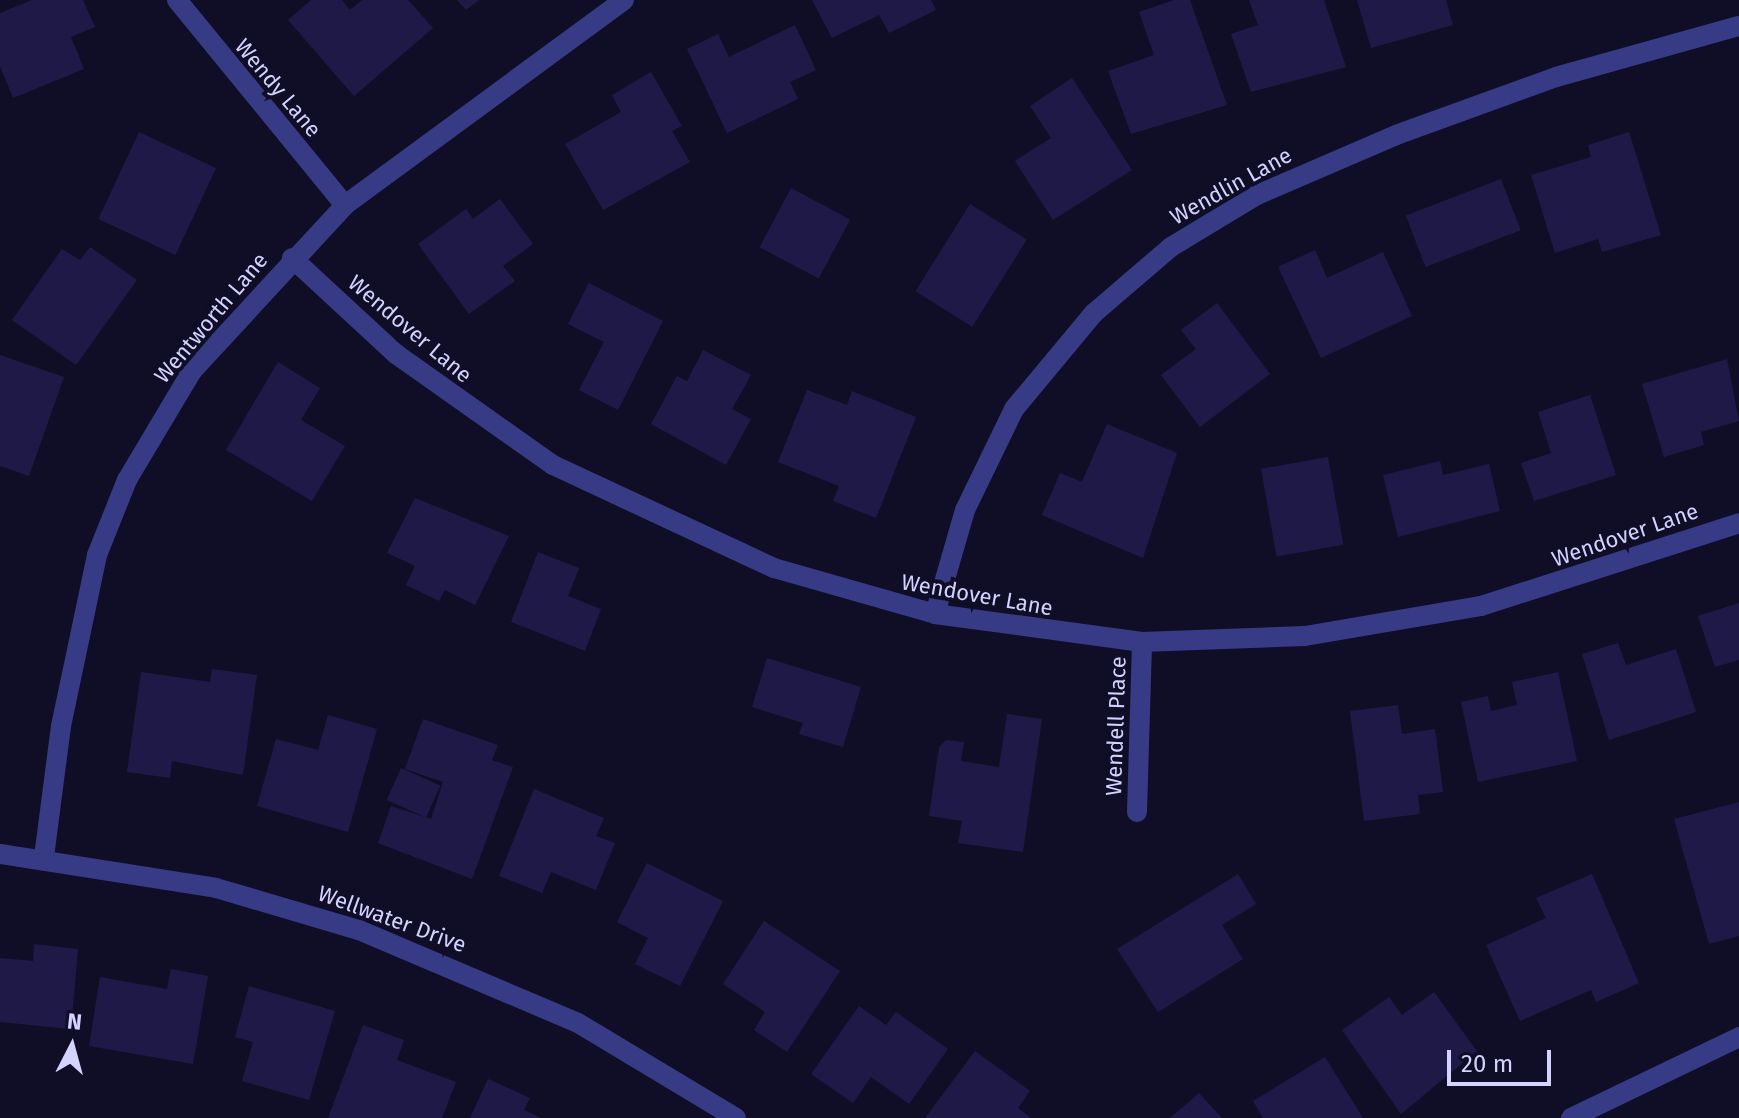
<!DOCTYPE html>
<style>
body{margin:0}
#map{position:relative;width:1739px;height:1118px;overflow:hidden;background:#100e26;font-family:"Fira Sans",sans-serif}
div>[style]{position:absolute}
.building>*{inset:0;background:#1f1947;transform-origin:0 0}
.minor>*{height:20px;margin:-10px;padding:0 10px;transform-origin:10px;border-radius:10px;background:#373b86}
span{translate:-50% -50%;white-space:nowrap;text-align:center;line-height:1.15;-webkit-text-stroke:8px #100e26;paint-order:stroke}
.street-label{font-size:22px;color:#d4d3ff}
.north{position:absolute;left:32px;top:1006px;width:80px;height:80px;-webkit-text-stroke:6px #100e26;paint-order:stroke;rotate:6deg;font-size:22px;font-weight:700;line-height:32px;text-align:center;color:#d4d3ff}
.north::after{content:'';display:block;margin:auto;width:28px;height:36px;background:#d4d3ff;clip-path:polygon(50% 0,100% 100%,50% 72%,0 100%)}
.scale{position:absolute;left:1447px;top:1050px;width:104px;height:36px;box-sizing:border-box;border:4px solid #d4d3ff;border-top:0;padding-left:10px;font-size:24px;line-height:28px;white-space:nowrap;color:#d4d3ff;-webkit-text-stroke:6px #100e26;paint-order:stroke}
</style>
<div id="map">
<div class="building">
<div style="clip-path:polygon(32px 0,83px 0,95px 27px,71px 37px,84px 69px,13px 98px,0 66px,0 13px)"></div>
<div style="clip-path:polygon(311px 0,342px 0,350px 10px,362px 0,408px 0,433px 28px,354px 96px,288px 20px)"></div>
<div style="clip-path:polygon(457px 0,479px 0,466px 10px)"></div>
<div style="clip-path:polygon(812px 0,931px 0,936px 10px,889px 33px,879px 15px,832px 38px)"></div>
<div style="clip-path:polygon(1174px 0,1190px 0,1227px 105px,1131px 134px,1108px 71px,1154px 55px,1139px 12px)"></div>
<div style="clip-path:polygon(1249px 0,1324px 0,1346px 67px,1251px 92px,1231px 34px,1258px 25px)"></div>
<div style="clip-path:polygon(1357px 0,1446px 0,1453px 25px,1371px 48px)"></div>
<div style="clip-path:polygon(795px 25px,816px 70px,790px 82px,798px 99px,727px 133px,687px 49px,718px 34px,729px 57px)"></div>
<div style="clip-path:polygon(651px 72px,682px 126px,672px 131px,690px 162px,603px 210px,565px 144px,621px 112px,612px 95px)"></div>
<div style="clip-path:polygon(1072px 78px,1132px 170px,1053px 220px,1015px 161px,1051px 138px,1030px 106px)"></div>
<div style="left:139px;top:132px;width:85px;height:96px;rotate:25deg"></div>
<div style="clip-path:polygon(1629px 132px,1661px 235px,1602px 252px,1598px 239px,1555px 253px,1531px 175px,1591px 157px,1588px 145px)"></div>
<div style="left:1501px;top:179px;width:55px;height:102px;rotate:69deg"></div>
<div style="left:791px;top:188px;width:67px;height:67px;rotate:28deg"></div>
<div style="clip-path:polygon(500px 199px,533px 244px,503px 266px,515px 281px,469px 314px,418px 244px,466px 209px,473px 219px)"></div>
<div style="left:970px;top:204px;width:67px;height:103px;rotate:32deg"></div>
<div style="clip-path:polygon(90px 247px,137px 280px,76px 365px,12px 320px,62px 249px,80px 260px)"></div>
<div style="clip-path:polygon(1315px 250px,1327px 278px,1383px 252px,1412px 316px,1321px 358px,1278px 267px)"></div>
<div style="clip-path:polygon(589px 283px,663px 321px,618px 410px,579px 390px,604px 342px,568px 324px)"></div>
<div style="clip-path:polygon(1217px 303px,1270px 374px,1200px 427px,1161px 375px,1196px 349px,1181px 330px)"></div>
<div style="clip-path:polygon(703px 350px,751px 375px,732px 409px,751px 419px,726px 465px,651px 424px,677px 376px,687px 381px)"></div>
<div style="clip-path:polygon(0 355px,64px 377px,29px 476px,0 466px)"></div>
<div style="clip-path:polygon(1727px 359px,1739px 421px,1701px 432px,1704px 445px,1664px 457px,1642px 384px)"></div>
<div style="clip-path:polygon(278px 362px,320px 388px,301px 420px,345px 446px,312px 501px,226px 450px)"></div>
<div style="clip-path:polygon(807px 390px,847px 405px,852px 391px,916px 417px,876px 518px,833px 501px,839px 486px,778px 462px)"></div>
<div style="clip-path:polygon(1590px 395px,1616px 475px,1534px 501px,1521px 463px,1551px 453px,1538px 412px)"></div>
<div style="clip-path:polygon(1107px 424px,1177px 453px,1143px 558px,1042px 515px,1060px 473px,1082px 482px)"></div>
<div style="left:1328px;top:457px;width:89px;height:68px;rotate:80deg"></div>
<div style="clip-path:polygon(1440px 461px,1443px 475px,1489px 464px,1500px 511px,1398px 537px,1383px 475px)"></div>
<div style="clip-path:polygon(415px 498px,509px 536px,475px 605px,445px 590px,439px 601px,406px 585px,415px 566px,387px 553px)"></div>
<div style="clip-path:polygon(538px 552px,579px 568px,568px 596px,601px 609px,585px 651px,511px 622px)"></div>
<div style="clip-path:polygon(1739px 603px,1739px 660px,1715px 667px,1698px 616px)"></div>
<div style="clip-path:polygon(1618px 643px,1626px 665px,1676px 649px,1696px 712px,1609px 740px,1582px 654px)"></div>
<div style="clip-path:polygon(767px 658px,861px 687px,843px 747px,799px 734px,803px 723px,752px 707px)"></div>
<div style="clip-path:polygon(212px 669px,257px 675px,243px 775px,172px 761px,170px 778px,127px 772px,141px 672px,210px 682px)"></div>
<div style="clip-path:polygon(1558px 672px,1577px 761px,1478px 782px,1461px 702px,1488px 696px,1491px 711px,1517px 705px,1512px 682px)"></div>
<div style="clip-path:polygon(1398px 705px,1402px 734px,1435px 729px,1443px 792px,1418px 795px,1420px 814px,1364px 821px,1350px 711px)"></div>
<div style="clip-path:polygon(1007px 714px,1042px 719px,1023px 852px,958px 843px,962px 821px,929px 816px,939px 747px,946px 740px,964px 742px,961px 761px,999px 767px)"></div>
<div style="clip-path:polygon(328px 715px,377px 729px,348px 832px,257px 806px,276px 739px,318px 750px)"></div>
<div style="clip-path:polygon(423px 719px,498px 745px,492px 760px,513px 767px,472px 879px,378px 843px,391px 806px,431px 819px,443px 782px,405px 769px)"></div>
<div style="left:401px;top:768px;width:43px;height:35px;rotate:24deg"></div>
<div style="clip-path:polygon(534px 789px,604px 818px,596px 836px,615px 843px,596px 890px,551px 872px,542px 893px,499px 876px)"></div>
<div style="clip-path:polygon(1739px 802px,1739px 936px,1709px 944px,1674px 819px)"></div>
<div style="clip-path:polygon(647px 863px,723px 901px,680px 986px,635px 964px,648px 938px,617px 922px)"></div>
<div style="clip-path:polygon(1238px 874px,1256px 904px,1222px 925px,1243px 959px,1158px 1012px,1117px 949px)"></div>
<div style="clip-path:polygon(1592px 874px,1639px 983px,1596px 1002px,1591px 990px,1520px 1021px,1486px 945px,1546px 918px,1536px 898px)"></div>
<div style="clip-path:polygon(764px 921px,840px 971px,787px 1052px,754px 1030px,765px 1012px,723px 984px)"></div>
<div style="clip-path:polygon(34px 944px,78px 949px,71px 1029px,0 1022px,0 958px,33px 961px)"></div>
<div style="clip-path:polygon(171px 969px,208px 976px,193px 1064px,89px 1046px,100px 977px,167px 989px)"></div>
<div style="clip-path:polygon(249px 986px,335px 1011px,309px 1100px,242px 1081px,253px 1042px,235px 1037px)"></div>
<div style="clip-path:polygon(1434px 992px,1477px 1051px,1401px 1114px,1342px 1030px,1389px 997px,1402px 1015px)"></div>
<div style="clip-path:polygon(859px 1006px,886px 1025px,896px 1012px,948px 1049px,909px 1104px,871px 1077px,853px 1103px,811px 1074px)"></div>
<div style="clip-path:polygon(363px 1025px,404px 1040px,397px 1060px,456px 1082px,442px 1118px,328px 1118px)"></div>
<div style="clip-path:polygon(975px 1051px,1030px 1091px,1018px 1108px,1031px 1118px,925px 1118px)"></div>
<div style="clip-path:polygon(1325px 1057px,1363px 1118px,1263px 1118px,1253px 1101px)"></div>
<div style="clip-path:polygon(488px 1079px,530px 1098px,524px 1110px,541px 1118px,470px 1118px)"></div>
<div style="clip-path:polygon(1199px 1093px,1222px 1118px,1170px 1118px)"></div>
</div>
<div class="minor">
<div style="left:177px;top:0;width:265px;rotate:50.7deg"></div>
<div style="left:292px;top:258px;width:142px;rotate:42.7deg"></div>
<div style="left:396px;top:354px;width:192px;rotate:35.3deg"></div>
<div style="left:553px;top:465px;width:244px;rotate:25deg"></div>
<div style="left:774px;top:568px;width:167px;rotate:15.9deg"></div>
<div style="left:935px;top:614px;width:209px;rotate:7.7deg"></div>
<div style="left:1142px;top:642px;width:163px;rotate:-2.1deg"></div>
<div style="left:1305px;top:636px;width:179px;rotate:-9.7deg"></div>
<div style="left:1481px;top:606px;width:271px;rotate:-17.8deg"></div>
<div style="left:935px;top:614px;width:108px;rotate:-73.9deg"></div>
<div style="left:965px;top:510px;width:112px;rotate:-64.1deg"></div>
<div style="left:1014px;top:409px;width:125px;rotate:-50.2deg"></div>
<div style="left:1094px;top:313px;width:101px;rotate:-40.6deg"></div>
<div style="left:1171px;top:247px;width:100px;rotate:-31.2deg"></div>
<div style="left:1257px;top:195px;width:151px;rotate:-23.3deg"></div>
<div style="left:1396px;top:135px;width:170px;rotate:-19.9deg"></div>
<div style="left:1556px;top:77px;width:190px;rotate:-15.6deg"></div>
<div style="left:1137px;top:812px;width:170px;rotate:-88.3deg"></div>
<div style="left:0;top:854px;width:219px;rotate:8.9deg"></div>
<div style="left:216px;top:888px;width:149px;rotate:16.4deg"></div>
<div style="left:359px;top:930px;width:238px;rotate:23deg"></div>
<div style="left:578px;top:1023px;width:184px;rotate:31deg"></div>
<div style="left:44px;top:857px;width:132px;rotate:-82.6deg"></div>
<div style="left:61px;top:726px;width:175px;rotate:-78.1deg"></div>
<div style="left:97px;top:555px;width:81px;rotate:-68.2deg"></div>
<div style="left:127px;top:480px;width:127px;rotate:-59.2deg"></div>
<div style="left:192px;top:371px;width:226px;rotate:-47.3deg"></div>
<div style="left:345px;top:205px;width:346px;rotate:-36.3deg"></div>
<div style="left:1571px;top:1118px;width:187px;rotate:-25.7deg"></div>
</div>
<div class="street-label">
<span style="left:278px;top:88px;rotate:50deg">Wendy Lane</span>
<span style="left:1231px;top:186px;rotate:-29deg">Wendlin Lane</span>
<span style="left:211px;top:318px;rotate:-50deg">Wentworth Lane</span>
<span style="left:410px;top:329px;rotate:40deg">Wendover Lane</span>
<span style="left:1625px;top:535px;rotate:-19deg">Wendover Lane</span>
<span style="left:977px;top:595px;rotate:10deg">Wendover Lane</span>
<span style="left:1116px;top:726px;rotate:-88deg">Wendell Place</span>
<span style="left:392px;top:919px;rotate:20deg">Wellwater Drive</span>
</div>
<div class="north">N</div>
<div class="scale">20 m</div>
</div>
